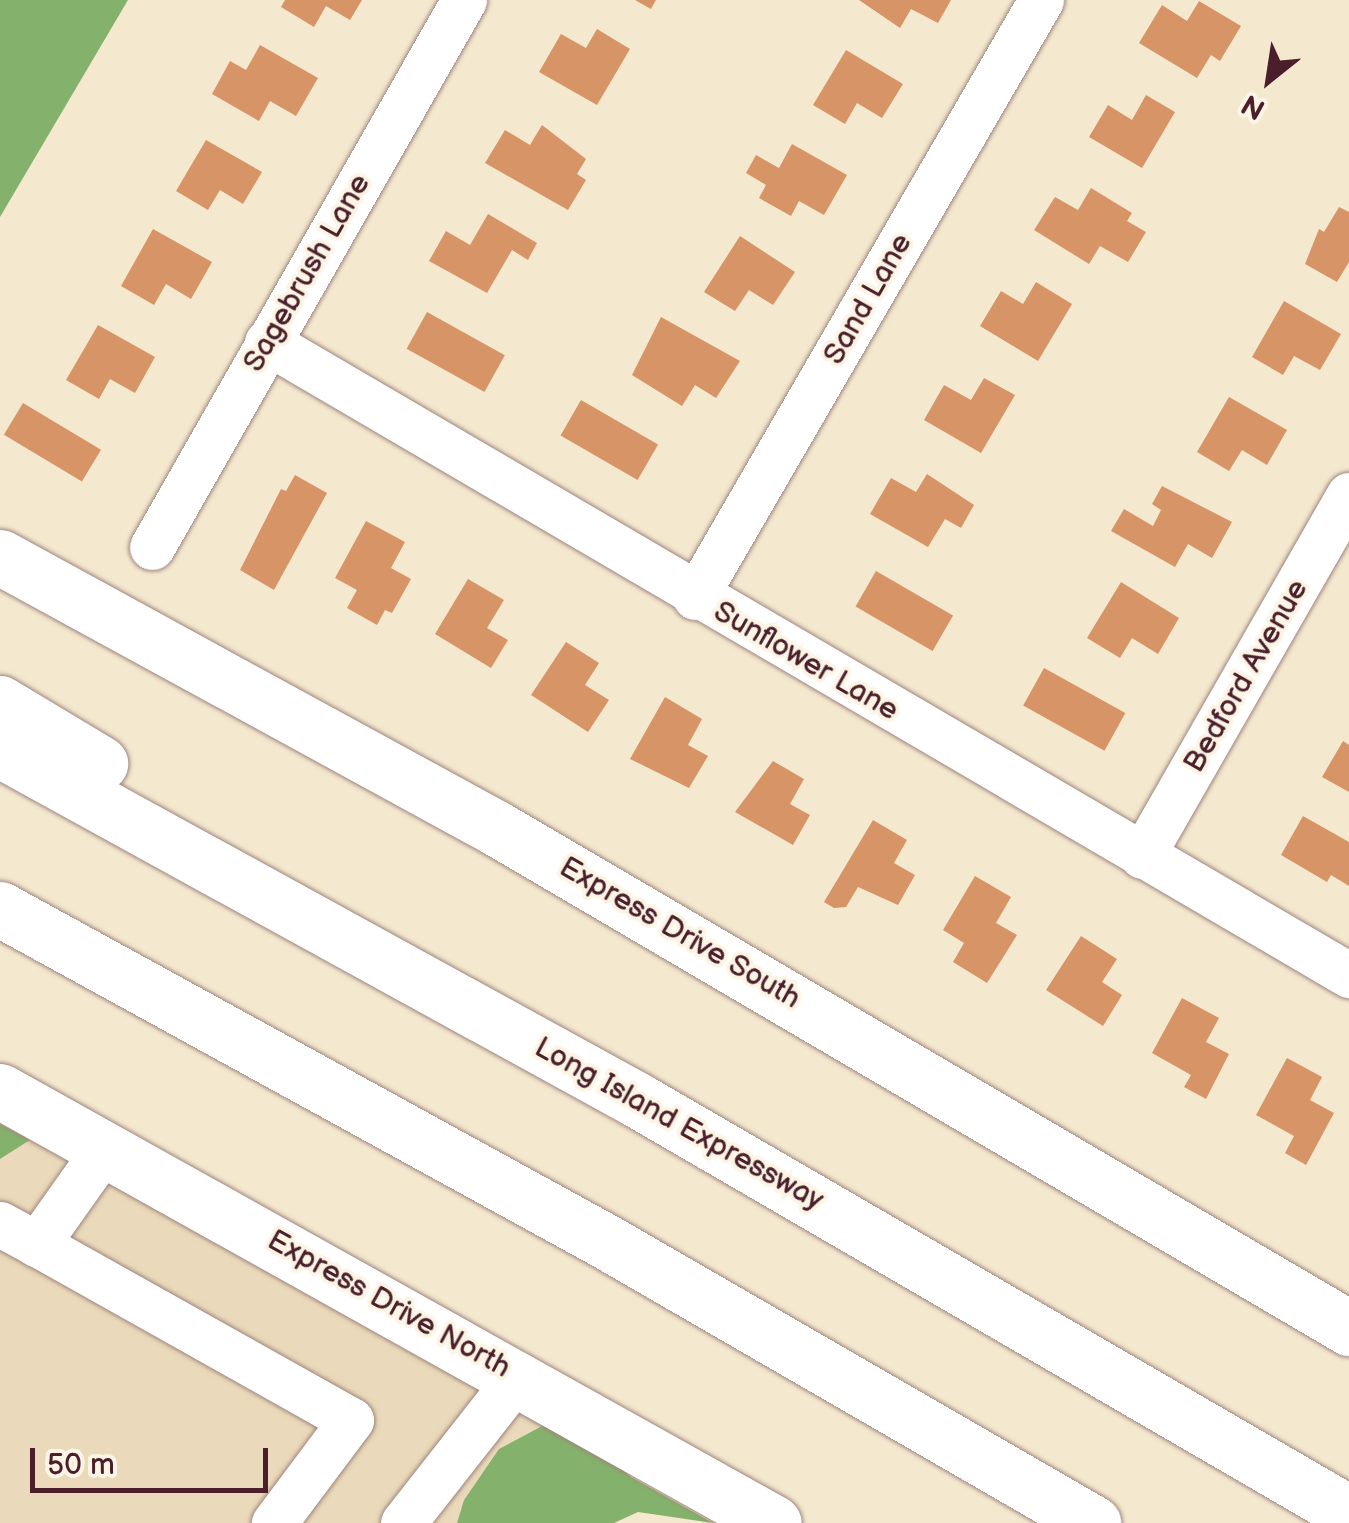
<!DOCTYPE html>
<style>
body{margin:0}
#map{position:relative;width:1349px;height:1523px;overflow:hidden;background:#f4e8cf;font-family:"Balsamiq Sans",sans-serif}
div>[style]{position:absolute}
.built>*{inset:0;background:#ead9ba}
.forest>*{inset:0;background:#84b26c}
.building>*{inset:0;background:#d79467;transform-origin:0 0}
.roads{filter:drop-shadow(0 0 2px #9f847d) drop-shadow(0 0 2px #9f847d)}
.minor>*{height:45px;margin:-22.5px;padding:0 22.5px;transform-origin:22.5px;border-radius:22.5px;background:#fff}
.major>*{height:55px;margin:-27.5px;padding:0 27.5px;transform-origin:27.5px;border-radius:27.5px;background:#fff}
.highway>*{height:55px;margin:-27.5px;padding:0 27.5px;transform-origin:27.5px;border-radius:27.5px;background:#fff}
span{translate:-50% -50%;white-space:nowrap;text-align:center;line-height:1.15;-webkit-text-stroke:8px #fcf5e5;paint-order:stroke}
.street-label{font-size:30px;color:#4a1f2b}
.north{position:absolute;left:1219px;top:30px;width:100px;height:100px;-webkit-text-stroke:8px #fcf5e5;paint-order:stroke;rotate:210deg;font-size:28px;font-weight:700;line-height:40px;text-align:center;color:#4a1f2b}
.north::after{content:'';display:block;margin:auto;width:35px;height:45px;background:#4a1f2b;clip-path:polygon(50% 0,100% 100%,50% 72%,0 100%)}
.scale{position:absolute;left:30px;top:1448px;width:238px;height:45px;box-sizing:border-box;border:5px solid #4a1f2b;border-top:0;padding-left:12px;font-size:30px;line-height:35px;white-space:nowrap;color:#4a1f2b;-webkit-text-stroke:8px #fcf5e5;paint-order:stroke}
</style>
<div id="map">
<div class="built">
<div style="clip-path:polygon(30px 1140px,559px 1417px,464px 1500px,457px 1523px,0 1523px,0 1159px)"></div>
</div>
<div class="forest">
<div style="clip-path:polygon(0 0,128px 0,0 217px)"></div>
<div style="clip-path:polygon(0 1124px,30px 1140px,0 1159px)"></div>
<div style="clip-path:polygon(559px 1417px,631px 1477px,713px 1523px,638px 1512px,614px 1523px,457px 1523px,464px 1500px,499px 1449px)"></div>
</div>
<div class="building">
<div style="clip-path:polygon(285px 0,362px 0,350px 20px,326px 6px,314px 27px,281px 7px)"></div>
<div style="clip-path:polygon(635px 0,656px 0,651px 9px)"></div>
<div style="clip-path:polygon(859px 0,951px 0,938px 23px,911px 9px,900px 28px)"></div>
<div style="clip-path:polygon(1199px 1px,1241px 26px,1220px 61px,1211px 55px,1197px 78px,1139px 43px,1162px 5px,1187px 21px)"></div>
<div style="clip-path:polygon(597px 29px,630px 49px,597px 105px,539px 72px,561px 34px,586px 48px)"></div>
<div style="clip-path:polygon(260px 45px,318px 78px,296px 116px,270px 101px,259px 121px,212px 94px,230px 61px,246px 70px)"></div>
<div style="clip-path:polygon(846px 50px,903px 84px,882px 118px,857px 103px,845px 124px,813px 105px)"></div>
<div style="clip-path:polygon(1146px 95px,1175px 112px,1142px 168px,1089px 137px,1108px 105px,1132px 120px)"></div>
<div style="clip-path:polygon(542px 125px,586px 159px,577px 174px,586px 180px,568px 210px,485px 163px,505px 130px,530px 145px)"></div>
<div style="clip-path:polygon(206px 140px,262px 172px,243px 204px,220px 190px,208px 210px,176px 191px)"></div>
<div style="clip-path:polygon(792px 144px,847px 175px,824px 215px,799px 201px,791px 216px,759px 198px,766px 185px,746px 173px,756px 155px,779px 168px)"></div>
<div style="clip-path:polygon(1091px 188px,1132px 213px,1127px 221px,1146px 232px,1128px 262px,1100px 246px,1089px 264px,1034px 230px,1055px 197px,1078px 210px)"></div>
<div style="clip-path:polygon(1339px 207px,1349px 212px,1349px 262px,1337px 282px,1305px 264px,1319px 229px,1324px 232px)"></div>
<div style="clip-path:polygon(488px 214px,537px 243px,528px 260px,512px 250px,487px 293px,429px 261px,446px 231px,470px 245px)"></div>
<div style="clip-path:polygon(153px 229px,212px 262px,191px 299px,166px 284px,154px 305px,121px 286px)"></div>
<div style="clip-path:polygon(740px 236px,795px 272px,773px 305px,749px 290px,735px 311px,704px 292px)"></div>
<div style="clip-path:polygon(1036px 282px,1072px 304px,1038px 361px,980px 326px,1001px 291px,1023px 304px)"></div>
<div style="clip-path:polygon(1284px 301px,1341px 334px,1320px 370px,1294px 356px,1283px 375px,1252px 357px)"></div>
<div style="left:427px;top:312px;width:89px;height:42px;rotate:29deg"></div>
<div style="clip-path:polygon(661px 317px,740px 361px,716px 398px,695px 385px,682px 406px,632px 375px)"></div>
<div style="clip-path:polygon(98px 325px,155px 357px,135px 393px,110px 379px,99px 399px,66px 380px)"></div>
<div style="clip-path:polygon(984px 378px,1015px 395px,981px 453px,924px 420px,944px 385px,971px 400px)"></div>
<div style="clip-path:polygon(1229px 397px,1287px 430px,1267px 465px,1242px 450px,1229px 471px,1197px 452px)"></div>
<div style="left:581px;top:400px;width:89px;height:41px;rotate:30deg"></div>
<div style="left:23px;top:403px;width:91px;height:37px;rotate:31deg"></div>
<div style="clip-path:polygon(927px 474px,974px 505px,961px 528px,945px 519px,928px 547px,870px 514px,891px 478px,916px 492px)"></div>
<div style="clip-path:polygon(295px 475px,327px 493px,274px 590px,240px 570px,281px 489px,286px 491px)"></div>
<div style="clip-path:polygon(1162px 486px,1232px 522px,1212px 558px,1188px 544px,1175px 567px,1111px 531px,1124px 509px,1153px 526px,1161px 510px,1152px 504px)"></div>
<div style="clip-path:polygon(366px 521px,405px 542px,391px 568px,411px 579px,392px 613px,385px 610px,377px 625px,347px 608px,357px 590px,335px 578px)"></div>
<div style="left:876px;top:571px;width:89px;height:41px;rotate:30deg"></div>
<div style="clip-path:polygon(468px 579px,504px 600px,487px 628px,508px 640px,491px 668px,435px 634px)"></div>
<div style="clip-path:polygon(1121px 582px,1179px 618px,1158px 654px,1132px 638px,1120px 658px,1087px 638px)"></div>
<div style="clip-path:polygon(566px 642px,599px 663px,585px 685px,609px 700px,588px 732px,531px 695px)"></div>
<div style="left:1044px;top:668px;width:93px;height:43px;rotate:29deg"></div>
<div style="clip-path:polygon(665px 697px,702px 719px,688px 745px,708px 756px,689px 788px,630px 759px)"></div>
<div style="clip-path:polygon(1343px 741px,1349px 745px,1349px 792px,1322px 777px)"></div>
<div style="clip-path:polygon(773px 761px,804px 779px,790px 804px,810px 815px,793px 845px,735px 812px)"></div>
<div style="clip-path:polygon(1303px 816px,1349px 842px,1349px 886px,1331px 875px,1327px 882px,1281px 855px)"></div>
<div style="clip-path:polygon(873px 820px,907px 840px,894px 863px,915px 875px,898px 905px,858px 887px,846px 907px,834px 908px,824px 902px)"></div>
<div style="clip-path:polygon(975px 876px,1011px 897px,996px 923px,1017px 935px,987px 983px,953px 962px,964px 943px,943px 930px)"></div>
<div style="clip-path:polygon(1081px 936px,1117px 959px,1102px 982px,1122px 995px,1103px 1026px,1046px 990px)"></div>
<div style="clip-path:polygon(1182px 998px,1219px 1018px,1206px 1042px,1229px 1054px,1206px 1099px,1184px 1087px,1191px 1075px,1152px 1053px)"></div>
<div style="clip-path:polygon(1287px 1058px,1322px 1077px,1310px 1100px,1334px 1113px,1306px 1165px,1285px 1153px,1294px 1136px,1256px 1115px)"></div>
</div>
<div class="roads">
<div class="minor">
<div style="left:267px;top:342px;width:1254px;rotate:30.33deg"></div>
<div style="left:152px;top:547px;width:630px;rotate:-60.3deg"></div>
<div style="left:695px;top:597px;width:690px;rotate:-59.9deg"></div>
<div style="left:1142px;top:856px;width:416px;rotate:-60.2deg"></div>
<div style="left:105px;top:1148px;width:118px;rotate:125.3deg"></div>
<div style="left:37px;top:1244px;width:360px;rotate:29.3deg"></div>
<div style="left:351px;top:1420px;width:129px;rotate:126.8deg"></div>
<div style="left:0;top:1224px;width:42px;rotate:28.4deg"></div>
<div style="left:403px;top:1523px;width:188px;rotate:-51.9deg"></div>
</div>
<div class="major">
<div style="left:0;top:557px;width:565px;rotate:28.65deg"></div>
<div style="left:496px;top:828px;width:989px;rotate:30.38deg"></div>
<div style="left:0;top:1091px;width:886px;rotate:29.17deg"></div>
</div>
<div class="highway">
<div style="left:0;top:703px;width:117px;rotate:31deg"></div>
<div style="left:0;top:750px;width:729px;rotate:28.78deg"></div>
<div style="left:639px;top:1101px;width:821px;rotate:30.13deg"></div>
<div style="left:0;top:909px;width:690px;rotate:28.76deg"></div>
<div style="left:605px;top:1241px;width:564px;rotate:30.02deg"></div>
</div>
</div>
<div class="street-label">
<span style="left:307px;top:273px;rotate:-60deg">Sagebrush Lane</span>
<span style="left:868px;top:299px;rotate:-60deg">Sand Lane</span>
<span style="left:806px;top:661px;rotate:30deg">Sunflower Lane</span>
<span style="left:1246px;top:676px;rotate:-60deg">Bedford Avenue</span>
<span style="left:680px;top:933px;rotate:30deg">Express Drive South</span>
<span style="left:679px;top:1124px;rotate:29deg">Long Island Expressway</span>
<span style="left:389px;top:1304px;rotate:29deg">Express Drive North</span>
</div>
<div class="north">N</div>
<div class="scale">50 m</div>
</div>
